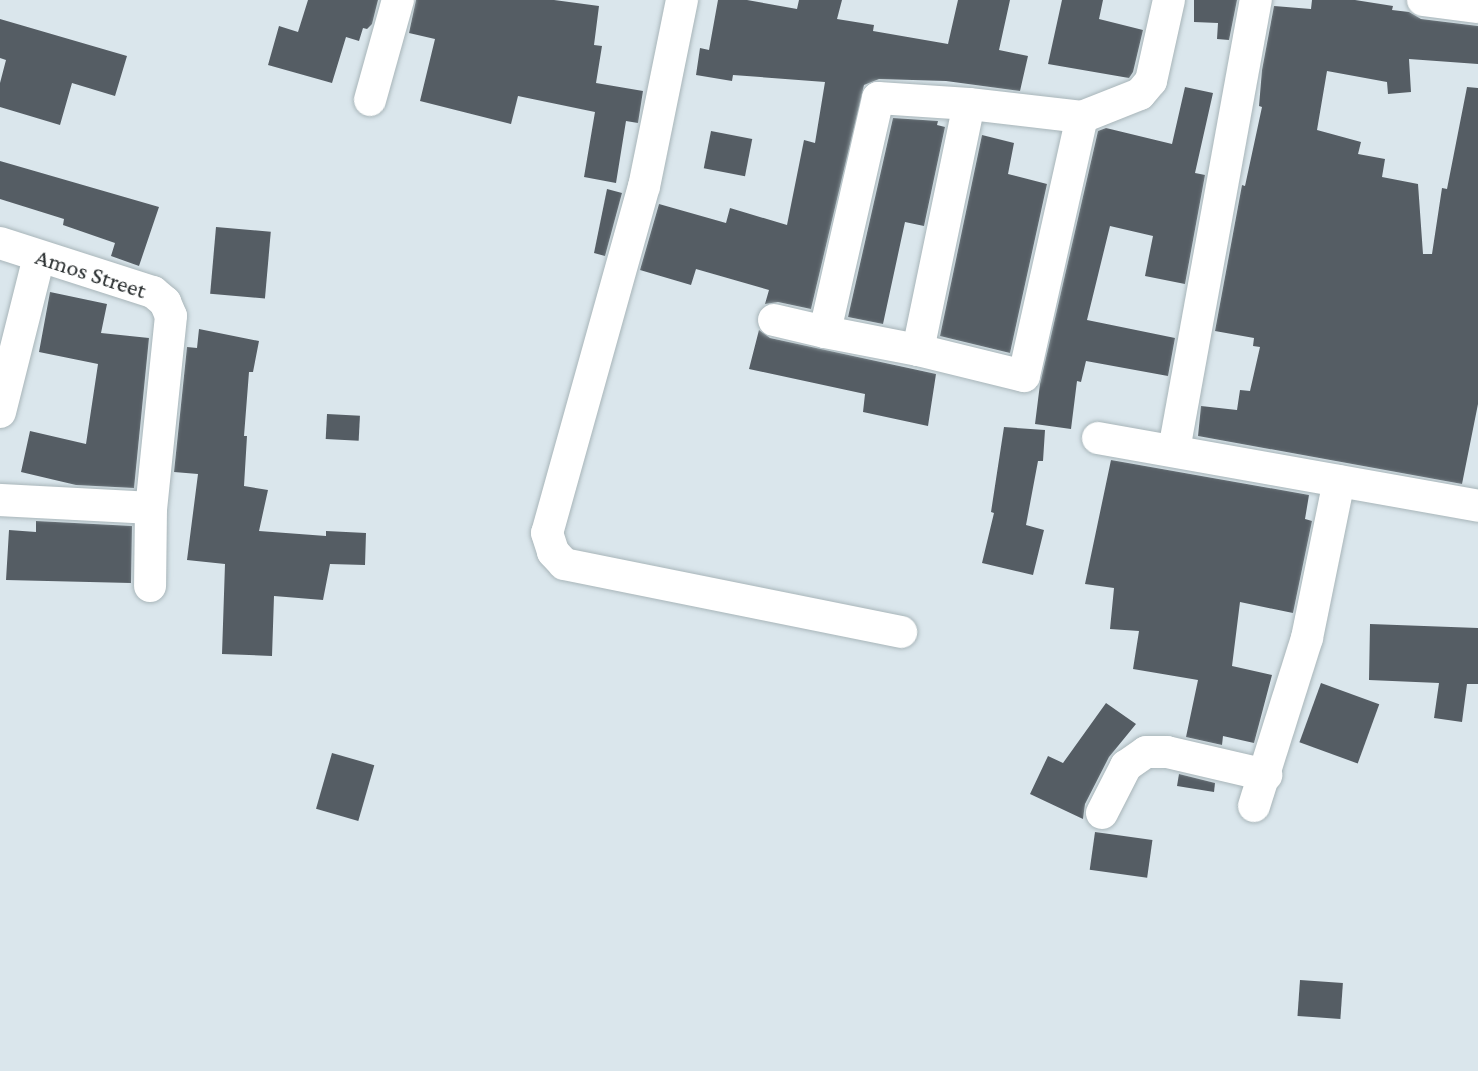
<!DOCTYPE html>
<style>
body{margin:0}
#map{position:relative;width:1478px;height:1071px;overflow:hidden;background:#dae6ec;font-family:"Crimson Pro",serif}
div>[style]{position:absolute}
.building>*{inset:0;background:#555d64;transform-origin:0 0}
.roads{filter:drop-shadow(0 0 2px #a8b5b9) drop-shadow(0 0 2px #a8b5b9)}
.minor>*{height:32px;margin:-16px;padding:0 16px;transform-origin:16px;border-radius:16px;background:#fff}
span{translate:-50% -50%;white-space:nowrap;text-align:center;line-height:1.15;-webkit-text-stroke:8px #fff;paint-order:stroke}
.street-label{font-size:24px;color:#292e2f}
</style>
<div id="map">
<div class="building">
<div style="clip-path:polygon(308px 0,378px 0,372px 24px,367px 29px,363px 28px,359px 41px,346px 37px,332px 83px,268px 65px,279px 26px,298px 32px)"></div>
<div style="clip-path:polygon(416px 0,554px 0,599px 6px,594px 45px,602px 46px,596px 83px,643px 91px,638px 123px,626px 121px,616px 183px,584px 177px,595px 112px,518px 96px,511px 124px,420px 101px,435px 39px,409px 33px)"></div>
<div style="clip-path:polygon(718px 0,747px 0,797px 9px,799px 0,842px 0,837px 19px,874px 25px,873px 31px,948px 44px,958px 0,1010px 0,999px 50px,1028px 56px,1020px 91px,946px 81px,879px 79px,864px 85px,811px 309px,778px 302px,765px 304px,769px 290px,696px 269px,691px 285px,640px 270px,659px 204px,726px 223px,730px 208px,787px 225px,804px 140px,815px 143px,825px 82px,733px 75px,732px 81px,696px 75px,700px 48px,709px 50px)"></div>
<div style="clip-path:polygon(1062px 0,1103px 0,1099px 19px,1143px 30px,1133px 72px,1129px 78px,1048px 64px)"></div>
<div style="clip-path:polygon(1194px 0,1237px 0,1229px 40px,1217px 39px,1218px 23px,1194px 22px)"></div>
<div style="clip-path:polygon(1312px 0,1355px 0,1393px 6px,1392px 10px,1409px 12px,1421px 19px,1478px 26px,1478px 64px,1409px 59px,1411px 92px,1388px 94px,1387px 82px,1327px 71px,1317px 130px,1361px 142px,1358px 154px,1385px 159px,1382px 177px,1418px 184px,1423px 254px,1432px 254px,1442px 188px,1447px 189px,1467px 87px,1478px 88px,1478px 404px,1462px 484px,1198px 436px,1201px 406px,1237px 410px,1240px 390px,1250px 391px,1260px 347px,1253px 346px,1254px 338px,1215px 331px,1242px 185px,1245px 186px,1262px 107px,1259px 106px,1262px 70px,1274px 6px,1311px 9px)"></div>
<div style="clip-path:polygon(0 19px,127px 56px,115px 96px,72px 83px,60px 125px,0 107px,0 83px,6px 60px,0 58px)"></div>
<div style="clip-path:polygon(1185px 87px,1213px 93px,1195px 173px,1205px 175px,1185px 284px,1145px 276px,1153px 236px,1110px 226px,1087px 320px,1175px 338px,1168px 376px,1086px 361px,1081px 382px,1077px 381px,1071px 429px,1035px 424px,1040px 384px,1098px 131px,1106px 128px,1172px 144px)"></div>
<div style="clip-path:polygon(893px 118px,938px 121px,937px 125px,945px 127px,924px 226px,905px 222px,883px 324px,848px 317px)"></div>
<div style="left:711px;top:131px;width:42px;height:38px;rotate:11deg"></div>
<div style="clip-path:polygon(982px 135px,1014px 143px,1008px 174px,1047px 184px,1010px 353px,940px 336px)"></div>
<div style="clip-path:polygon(0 161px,159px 207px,139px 266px,111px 256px,115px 243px,63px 225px,64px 219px,0 199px)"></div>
<div style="clip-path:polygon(607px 189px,622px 193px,605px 256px,594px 253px)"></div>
<div style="left:216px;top:227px;width:55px;height:67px;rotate:5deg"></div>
<div style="clip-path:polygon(50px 292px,107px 304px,101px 333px,149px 338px,134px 488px,76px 485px,21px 472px,30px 431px,86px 444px,98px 364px,39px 352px)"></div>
<div style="clip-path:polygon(199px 329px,259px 341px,253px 372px,249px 372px,244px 436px,247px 436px,244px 486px,268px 490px,259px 531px,326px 536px,326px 531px,366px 533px,365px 565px,330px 564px,323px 600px,274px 596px,272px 656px,222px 654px,225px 564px,187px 560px,198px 474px,174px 472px,187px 347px,197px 348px)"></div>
<div style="clip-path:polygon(759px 330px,770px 338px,936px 374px,928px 426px,863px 412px,865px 394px,749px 369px)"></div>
<div style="left:327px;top:414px;width:33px;height:25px;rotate:3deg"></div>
<div style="clip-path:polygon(1004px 427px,1045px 430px,1043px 461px,1038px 461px,1026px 525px,1044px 530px,1033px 575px,982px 563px,994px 513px,991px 512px)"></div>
<div style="clip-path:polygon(1111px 460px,1309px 495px,1305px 519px,1312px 521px,1293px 613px,1240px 602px,1232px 666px,1272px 675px,1254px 743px,1223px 736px,1222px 745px,1186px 737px,1198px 680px,1133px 669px,1139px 631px,1110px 629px,1114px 588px,1085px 584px)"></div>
<div style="clip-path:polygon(36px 521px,132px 526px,131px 583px,6px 580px,9px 530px,36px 532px)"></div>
<div style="clip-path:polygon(1370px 624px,1478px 628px,1478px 684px,1467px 684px,1462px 722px,1434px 718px,1439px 683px,1369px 680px)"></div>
<div style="left:1321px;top:683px;width:62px;height:63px;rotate:20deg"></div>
<div style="clip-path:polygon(1106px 703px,1136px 724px,1109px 757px,1085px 804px,1083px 819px,1030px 794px,1048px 756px,1063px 763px)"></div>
<div style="left:332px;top:753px;width:44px;height:58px;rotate:16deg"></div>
<div style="clip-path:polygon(1179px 774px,1215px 783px,1214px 792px,1177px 786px)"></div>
<div style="left:1095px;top:832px;width:58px;height:38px;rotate:8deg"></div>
<div style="left:1300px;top:980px;width:43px;height:36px;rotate:4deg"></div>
</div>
<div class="roads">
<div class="minor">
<div style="left:682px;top:0;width:190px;rotate:101.5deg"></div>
<div style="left:644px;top:186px;width:360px;rotate:105.6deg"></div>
<div style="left:547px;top:533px;width:20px;rotate:72deg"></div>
<div style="left:553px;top:552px;width:16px;rotate:47deg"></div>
<div style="left:564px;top:564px;width:344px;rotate:11.4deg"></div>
<div style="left:1423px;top:0;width:55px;rotate:7.3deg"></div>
<div style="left:370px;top:100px;width:104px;rotate:-74.4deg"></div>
<div style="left:1082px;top:117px;width:62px;rotate:-21.6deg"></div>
<div style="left:1140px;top:94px;width:17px;rotate:-50deg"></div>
<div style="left:1151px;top:81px;width:83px;rotate:-77.5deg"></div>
<div style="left:0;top:243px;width:161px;rotate:17.8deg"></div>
<div style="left:153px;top:292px;width:16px;rotate:40deg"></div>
<div style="left:165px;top:302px;width:15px;rotate:67deg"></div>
<div style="left:171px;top:316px;width:193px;rotate:95.9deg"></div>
<div style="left:151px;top:508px;width:78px;rotate:90.7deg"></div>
<div style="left:774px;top:320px;width:52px;rotate:13.2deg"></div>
<div style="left:825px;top:332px;width:95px;rotate:11deg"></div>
<div style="left:918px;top:350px;width:109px;rotate:13.8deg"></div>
<div style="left:1024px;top:376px;width:265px;rotate:-77.4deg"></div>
<div style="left:1082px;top:117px;width:114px;rotate:-173.4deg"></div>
<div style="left:969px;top:104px;width:91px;rotate:-176.2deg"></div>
<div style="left:878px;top:98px;width:240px;rotate:102.8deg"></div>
<div style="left:918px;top:350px;width:251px;rotate:-78.3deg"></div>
<div style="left:0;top:412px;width:160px;rotate:-75.9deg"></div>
<div style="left:1098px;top:438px;width:386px;rotate:10.1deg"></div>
<div style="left:1174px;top:450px;width:457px;rotate:-79.7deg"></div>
<div style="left:0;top:500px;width:151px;rotate:3deg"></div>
<div style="left:1254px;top:806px;width:176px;rotate:-72.5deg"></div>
<div style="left:1307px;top:638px;width:160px;rotate:-78.5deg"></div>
<div style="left:1102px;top:813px;width:53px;rotate:-62.9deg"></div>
<div style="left:1126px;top:766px;width:24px;rotate:-35deg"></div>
<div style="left:1146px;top:752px;width:21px"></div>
<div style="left:1167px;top:752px;width:102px;rotate:13.1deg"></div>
</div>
</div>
<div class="street-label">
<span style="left:91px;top:273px;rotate:18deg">Amos Street</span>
</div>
</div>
